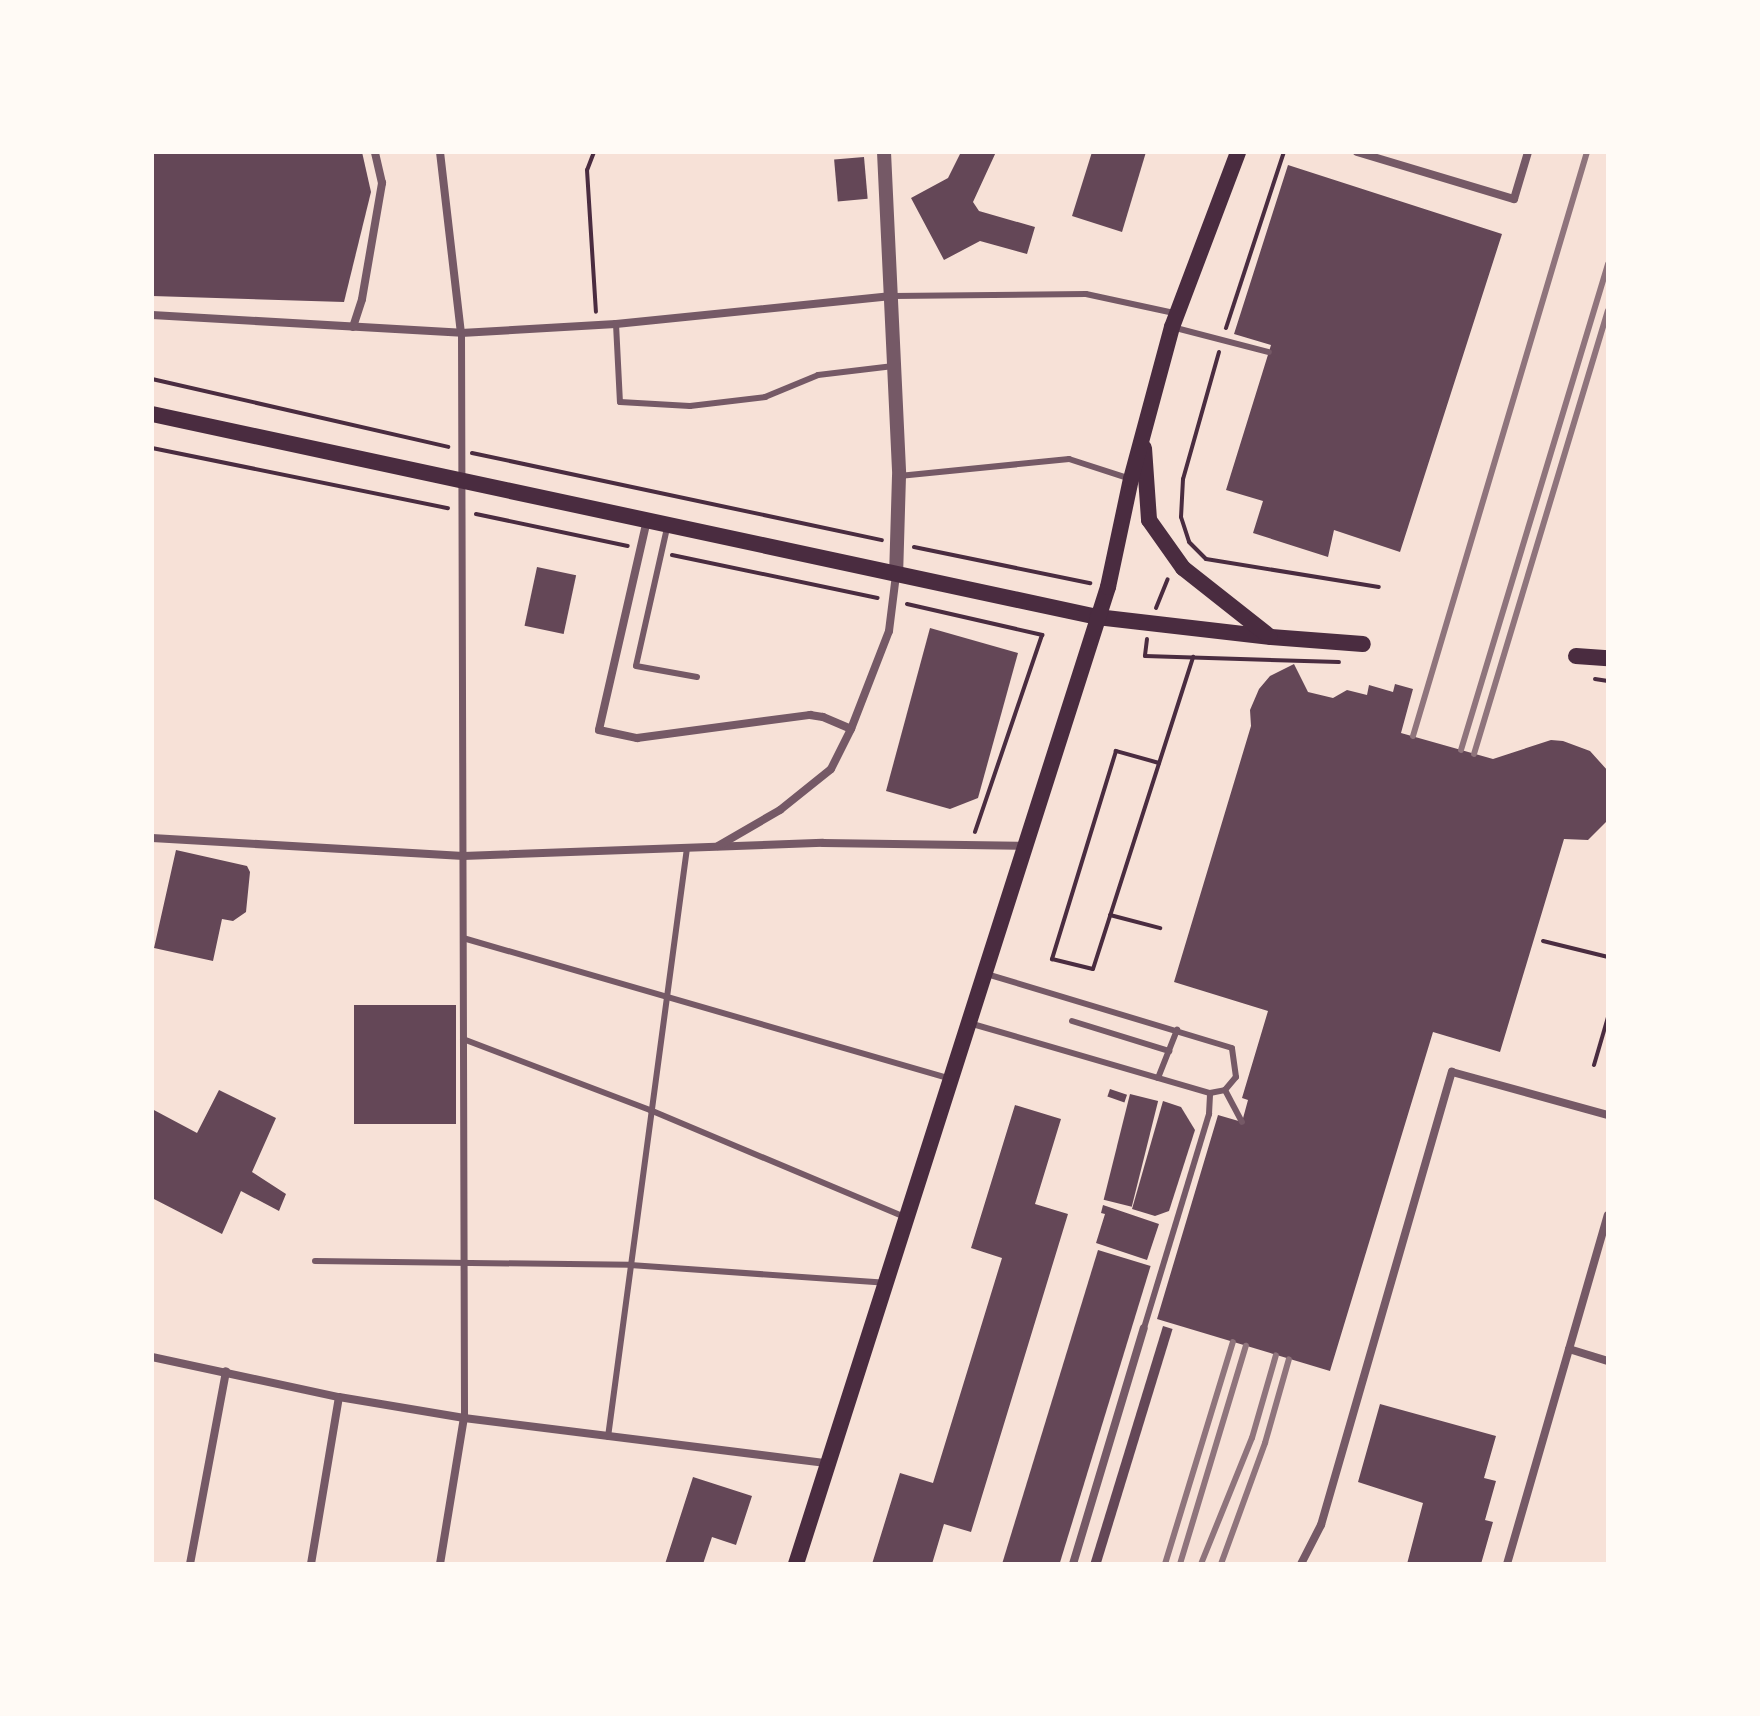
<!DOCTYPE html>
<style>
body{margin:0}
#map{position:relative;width:1760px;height:1716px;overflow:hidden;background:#f7e1d7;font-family:Cabin,sans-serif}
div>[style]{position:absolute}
.building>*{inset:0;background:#644757;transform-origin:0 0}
.path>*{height:4px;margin:-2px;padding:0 2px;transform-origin:2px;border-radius:2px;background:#4a2c40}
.service>*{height:6px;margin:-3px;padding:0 3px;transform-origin:3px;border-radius:3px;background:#755966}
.pedestrian>*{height:7px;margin:-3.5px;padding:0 3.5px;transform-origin:3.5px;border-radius:3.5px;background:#755966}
.minor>*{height:8px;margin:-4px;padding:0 4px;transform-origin:4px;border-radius:4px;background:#755966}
.tertiary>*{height:14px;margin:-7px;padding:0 7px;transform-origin:7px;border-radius:7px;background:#755966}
.secondary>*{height:16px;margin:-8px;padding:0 8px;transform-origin:8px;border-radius:8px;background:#4a2c40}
.rail>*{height:6px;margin:-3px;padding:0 3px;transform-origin:3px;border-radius:3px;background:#8f747c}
span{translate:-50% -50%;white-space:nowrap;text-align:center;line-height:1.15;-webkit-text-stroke:7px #fffaf5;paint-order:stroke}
.frame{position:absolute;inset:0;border:154px solid #fffaf5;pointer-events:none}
</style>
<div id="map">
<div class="building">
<div style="clip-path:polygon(152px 152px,362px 152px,371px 192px,344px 302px,152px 296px)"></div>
<div style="clip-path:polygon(961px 152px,996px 152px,973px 202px,979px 211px,1035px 227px,1027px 254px,980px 241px,944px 260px,911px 198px,948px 178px)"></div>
<div style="clip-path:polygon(1092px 152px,1146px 152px,1122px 232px,1072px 216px)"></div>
<div style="left:864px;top:157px;width:42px;height:30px;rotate:85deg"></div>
<div style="clip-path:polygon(1288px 165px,1502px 234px,1400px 552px,1334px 530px,1328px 557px,1253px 533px,1263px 501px,1226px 490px,1271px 345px,1234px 334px)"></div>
<div style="left:537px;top:567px;width:40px;height:60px;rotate:12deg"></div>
<div style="clip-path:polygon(930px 628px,1018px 653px,978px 798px,950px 809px,886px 791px)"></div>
<div style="clip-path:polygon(1294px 664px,1308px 692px,1333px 698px,1347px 690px,1367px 695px,1369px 685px,1393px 692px,1395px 684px,1413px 689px,1401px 733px,1493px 759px,1551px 740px,1563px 741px,1590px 751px,1608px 771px,1608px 820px,1588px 840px,1564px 839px,1500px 1052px,1433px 1032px,1330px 1371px,1157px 1319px,1218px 1115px,1242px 1122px,1248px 1100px,1242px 1098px,1268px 1011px,1174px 982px,1251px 726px,1250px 710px,1259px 689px,1270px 676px)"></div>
<div style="clip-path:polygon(176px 850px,247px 866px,250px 872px,246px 912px,233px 921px,222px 919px,213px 961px,154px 948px)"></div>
<div style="left:354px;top:1005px;width:102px;height:119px"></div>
<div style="left:1110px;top:1089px;width:18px;height:8px;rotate:19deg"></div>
<div style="clip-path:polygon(219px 1090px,276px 1118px,252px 1172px,286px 1194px,279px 1211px,241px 1191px,222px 1234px,152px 1198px,152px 1109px,197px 1133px)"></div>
<div style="left:1130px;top:1094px;width:29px;height:109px;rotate:14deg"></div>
<div style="clip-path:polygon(1163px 1101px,1181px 1107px,1195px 1130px,1169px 1211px,1155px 1216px,1132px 1209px)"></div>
<div style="clip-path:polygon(1015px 1105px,1061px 1119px,1035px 1204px,1068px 1214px,971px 1532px,944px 1524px,932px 1564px,872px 1564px,900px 1473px,933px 1483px,1002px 1258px,971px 1248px)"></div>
<div style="clip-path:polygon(1103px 1205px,1159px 1224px,1147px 1260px,1096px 1243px,1105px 1214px,1101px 1213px)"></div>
<div style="left:1098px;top:1250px;width:55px;height:328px;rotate:17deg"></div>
<div style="left:1163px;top:1326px;width:10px;height:250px;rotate:17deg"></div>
<div style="clip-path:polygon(1380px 1404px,1496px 1436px,1484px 1478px,1496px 1481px,1485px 1520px,1493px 1522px,1481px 1564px,1407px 1564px,1423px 1503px,1358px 1482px)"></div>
<div style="clip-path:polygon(693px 1477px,752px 1496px,736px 1545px,712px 1537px,703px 1564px,665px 1564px)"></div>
</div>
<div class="path">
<div style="left:594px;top:152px;width:19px;rotate:111deg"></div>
<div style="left:587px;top:170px;width:142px;rotate:86.4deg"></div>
<div style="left:1226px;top:328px;width:185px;rotate:-71.8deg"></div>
<div style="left:1219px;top:352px;width:132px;rotate:105.8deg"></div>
<div style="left:1183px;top:479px;width:38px;rotate:93deg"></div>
<div style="left:1181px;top:517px;width:26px;rotate:72deg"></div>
<div style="left:1189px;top:542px;width:24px;rotate:45deg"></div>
<div style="left:1206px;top:559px;width:175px;rotate:9.2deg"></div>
<div style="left:152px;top:379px;width:304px;rotate:12.9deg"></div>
<div style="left:152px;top:448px;width:302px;rotate:11.5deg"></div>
<div style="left:472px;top:453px;width:419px;rotate:12deg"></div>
<div style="left:476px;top:514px;width:155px;rotate:11.9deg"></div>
<div style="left:914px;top:547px;width:180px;rotate:11.6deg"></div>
<div style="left:672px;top:555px;width:210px;rotate:11.8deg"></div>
<div style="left:907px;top:604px;width:139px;rotate:12.9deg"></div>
<div style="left:1042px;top:635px;width:208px;rotate:108.8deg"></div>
<div style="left:1156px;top:608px;width:31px;rotate:-68deg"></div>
<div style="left:1147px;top:639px;width:17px;rotate:97deg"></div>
<div style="left:1145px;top:656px;width:194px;rotate:1.8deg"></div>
<div style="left:1595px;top:679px;width:13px;rotate:9deg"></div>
<div style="left:1159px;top:763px;width:45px;rotate:-164.4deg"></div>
<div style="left:1116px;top:751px;width:218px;rotate:107.1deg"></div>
<div style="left:1052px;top:959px;width:42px;rotate:13.7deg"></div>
<div style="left:1093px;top:969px;width:328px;rotate:-72.2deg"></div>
<div style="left:1110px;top:915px;width:52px;rotate:14.6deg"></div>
<div style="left:1543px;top:941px;width:67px;rotate:13.8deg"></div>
<div style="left:1594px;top:1065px;width:50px;rotate:-73.7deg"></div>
</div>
<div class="service">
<div style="left:893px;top:296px;width:193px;rotate:-0.6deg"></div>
<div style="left:1086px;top:294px;width:90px;rotate:12.2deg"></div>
<div style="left:616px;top:324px;width:78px;rotate:87.1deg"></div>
<div style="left:620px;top:402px;width:70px;rotate:3.3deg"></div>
<div style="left:690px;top:406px;width:76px;rotate:-6.8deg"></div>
<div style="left:765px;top:397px;width:57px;rotate:-22.5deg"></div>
<div style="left:818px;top:375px;width:76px;rotate:-6.8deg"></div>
<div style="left:1172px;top:327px;width:100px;rotate:14.5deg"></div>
<div style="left:899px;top:476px;width:171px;rotate:-5.7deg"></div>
<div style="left:1069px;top:459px;width:62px;rotate:17.9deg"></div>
<div style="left:667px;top:528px;width:141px;rotate:102.7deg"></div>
<div style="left:636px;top:666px;width:62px;rotate:10.2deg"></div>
<div style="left:463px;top:938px;width:505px;rotate:16.1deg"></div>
<div style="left:1072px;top:1021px;width:102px;rotate:17.2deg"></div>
<div style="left:969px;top:1023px;width:251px;rotate:16.2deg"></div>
<div style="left:1210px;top:1093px;width:15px;rotate:-11deg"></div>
<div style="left:1225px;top:1090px;width:17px;rotate:-50deg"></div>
<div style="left:1236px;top:1077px;width:29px;rotate:-98deg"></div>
<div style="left:1232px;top:1048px;width:256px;rotate:-163.2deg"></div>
<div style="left:463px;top:1039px;width:200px;rotate:20.8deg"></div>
<div style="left:650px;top:1110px;width:277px;rotate:22.8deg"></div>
<div style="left:1158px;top:1078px;width:52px;rotate:-68.4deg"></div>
<div style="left:1225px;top:1090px;width:36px;rotate:62deg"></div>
<div style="left:315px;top:1261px;width:315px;rotate:0.7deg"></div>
<div style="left:630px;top:1265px;width:256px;rotate:4deg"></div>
<div style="left:1144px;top:1328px;width:224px;rotate:-73.1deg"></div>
<div style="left:1209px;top:1114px;width:21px;rotate:-87deg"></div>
<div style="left:608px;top:1437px;width:594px;rotate:-82.36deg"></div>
</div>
<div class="pedestrian">
<div style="left:461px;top:333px;width:1085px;rotate:89.84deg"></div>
</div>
<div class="minor">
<div style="left:440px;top:152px;width:182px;rotate:83.4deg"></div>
<div style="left:1357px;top:152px;width:164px;rotate:16.7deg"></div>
<div style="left:1514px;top:199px;width:49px;rotate:-73.4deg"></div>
<div style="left:152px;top:315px;width:310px;rotate:3.3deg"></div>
<div style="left:461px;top:333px;width:155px;rotate:-3.3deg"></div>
<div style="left:616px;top:324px;width:277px;rotate:-5.8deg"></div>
<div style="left:353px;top:327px;width:29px;rotate:-72deg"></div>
<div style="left:362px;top:299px;width:118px;rotate:-80.2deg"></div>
<div style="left:382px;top:183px;width:32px;rotate:-103deg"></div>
<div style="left:647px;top:520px;width:215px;rotate:102.9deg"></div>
<div style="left:599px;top:730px;width:39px;rotate:12deg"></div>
<div style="left:637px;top:738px;width:175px;rotate:-7.6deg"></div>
<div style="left:810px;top:715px;width:13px;rotate:9deg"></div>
<div style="left:823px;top:717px;width:30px;rotate:23deg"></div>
<div style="left:152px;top:838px;width:312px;rotate:3.3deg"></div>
<div style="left:463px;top:856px;width:360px;rotate:-2.1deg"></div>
<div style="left:823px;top:843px;width:203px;rotate:0.8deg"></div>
<div style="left:718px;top:846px;width:72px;rotate:-30.1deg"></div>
<div style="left:780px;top:810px;width:65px;rotate:-38.8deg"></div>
<div style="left:831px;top:769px;width:45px;rotate:-63.4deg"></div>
<div style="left:851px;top:729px;width:105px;rotate:-68.8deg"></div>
<div style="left:889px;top:631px;width:56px;rotate:-82.9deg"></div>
<div style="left:1569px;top:1349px;width:41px;rotate:17.1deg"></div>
<div style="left:152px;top:1357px;width:191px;rotate:12.1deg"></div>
<div style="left:339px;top:1397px;width:127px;rotate:9.5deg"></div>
<div style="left:464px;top:1418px;width:365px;rotate:7.1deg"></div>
<div style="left:190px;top:1564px;width:196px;rotate:-79.4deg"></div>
<div style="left:311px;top:1564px;width:169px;rotate:-80.5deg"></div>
<div style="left:440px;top:1564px;width:148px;rotate:-80.7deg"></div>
<div style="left:1073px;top:1564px;width:246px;rotate:-73.3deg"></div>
<div style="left:1301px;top:1564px;width:44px;rotate:-62.9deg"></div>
<div style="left:1321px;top:1525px;width:472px;rotate:-73.9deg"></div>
<div style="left:1452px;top:1072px;width:162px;rotate:15.4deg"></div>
<div style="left:1507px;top:1564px;width:363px;rotate:-73.9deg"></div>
</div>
<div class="tertiary">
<div style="left:884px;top:152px;width:324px;rotate:87.3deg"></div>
<div style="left:899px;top:476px;width:99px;rotate:91.7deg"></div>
</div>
<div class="secondary">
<div style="left:152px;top:414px;width:967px;rotate:12.12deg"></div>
<div style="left:1097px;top:617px;width:175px;rotate:6.6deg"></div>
<div style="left:1271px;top:637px;width:92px;rotate:4.4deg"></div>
<div style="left:1144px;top:448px;width:72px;rotate:86deg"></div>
<div style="left:1149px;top:520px;width:59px;rotate:54.7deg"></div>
<div style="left:1183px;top:568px;width:110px;rotate:38.3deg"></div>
<div style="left:1576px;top:656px;width:32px;rotate:4deg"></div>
<div style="left:796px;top:1564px;width:1026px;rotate:-72.29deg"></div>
<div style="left:1108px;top:587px;width:110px;rotate:-78deg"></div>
<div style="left:1131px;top:479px;width:157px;rotate:-74.9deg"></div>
<div style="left:1172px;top:327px;width:187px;rotate:-69.3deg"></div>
</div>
<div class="rail">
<div style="left:1413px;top:736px;width:609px;rotate:-73.41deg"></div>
<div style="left:1461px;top:750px;width:508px;rotate:-73.17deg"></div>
<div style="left:1474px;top:754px;width:463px;rotate:-73.2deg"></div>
<div style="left:1165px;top:1564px;width:232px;rotate:-73deg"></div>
<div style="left:1180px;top:1564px;width:228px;rotate:-73.2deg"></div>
<div style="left:1201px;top:1564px;width:136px;rotate:-68deg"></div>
<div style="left:1252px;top:1438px;width:86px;rotate:-73.9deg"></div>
<div style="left:1221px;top:1564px;width:129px;rotate:-70deg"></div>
<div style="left:1265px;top:1443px;width:87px;rotate:-74.1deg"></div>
</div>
<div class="frame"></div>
</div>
